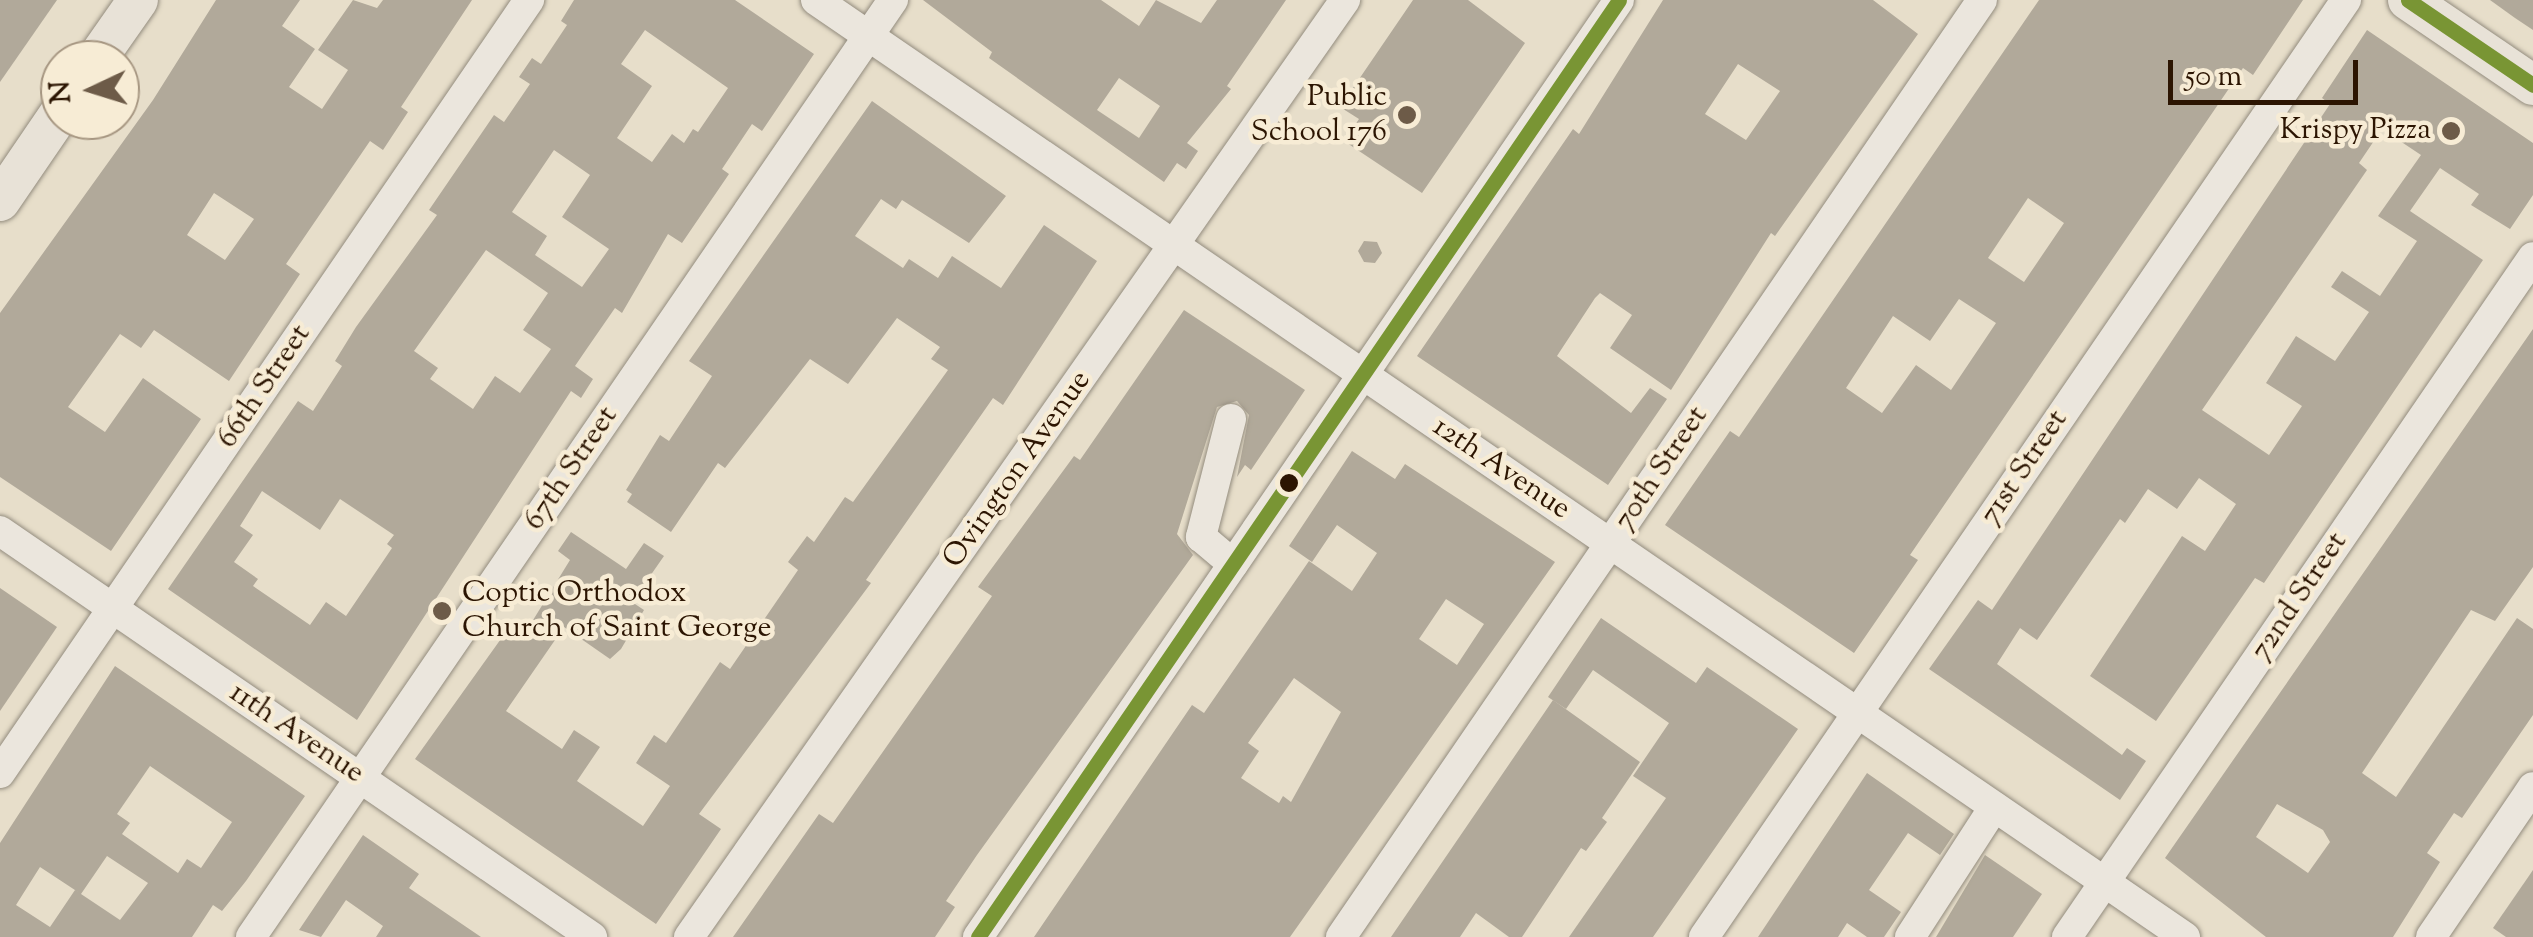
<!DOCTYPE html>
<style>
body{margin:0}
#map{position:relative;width:2533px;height:937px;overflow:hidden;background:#e7deca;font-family:"Sorts Mill Goudy",serif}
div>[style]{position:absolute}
.building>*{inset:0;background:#b1a99a}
.roads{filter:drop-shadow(0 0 2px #938c7e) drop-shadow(0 0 2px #938c7e)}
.minor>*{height:30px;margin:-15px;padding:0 15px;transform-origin:15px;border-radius:15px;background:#ebe6dd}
.major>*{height:40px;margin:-20px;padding:0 20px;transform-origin:20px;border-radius:20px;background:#e8e2d7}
.bus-1>*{height:15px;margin:-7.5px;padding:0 7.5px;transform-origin:7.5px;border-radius:7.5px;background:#799534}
.dots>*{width:28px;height:28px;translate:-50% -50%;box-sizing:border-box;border:5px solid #f7ecd5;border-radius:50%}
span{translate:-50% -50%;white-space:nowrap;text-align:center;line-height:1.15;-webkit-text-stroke:9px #f7ecd5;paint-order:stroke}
.poi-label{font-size:30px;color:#2c1502}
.right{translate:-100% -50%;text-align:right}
.left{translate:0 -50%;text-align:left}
.street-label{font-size:30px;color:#2c1502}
.north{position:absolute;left:40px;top:40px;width:100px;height:100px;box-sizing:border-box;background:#f7ecd5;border:2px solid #a69681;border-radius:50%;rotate:266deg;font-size:28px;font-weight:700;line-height:40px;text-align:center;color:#2c1502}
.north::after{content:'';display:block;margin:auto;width:35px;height:45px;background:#6d5b48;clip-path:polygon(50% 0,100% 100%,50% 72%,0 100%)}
.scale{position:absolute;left:2168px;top:60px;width:190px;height:45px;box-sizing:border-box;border:5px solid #2c1502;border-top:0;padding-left:12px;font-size:30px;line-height:35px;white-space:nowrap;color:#2c1502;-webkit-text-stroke:8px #f7ecd5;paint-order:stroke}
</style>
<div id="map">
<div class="building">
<div style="clip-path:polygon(0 0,57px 0,0 82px)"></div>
<div style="clip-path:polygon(evenodd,216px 0,300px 0,282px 26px,315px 49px,289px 87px,322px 109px,348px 70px,318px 50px,353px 0,377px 8px,383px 0,472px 0,401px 107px,408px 112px,383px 150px,370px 141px,286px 264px,300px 274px,229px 381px,154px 330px,141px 348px,120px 334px,68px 407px,105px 432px,143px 378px,201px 419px,111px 551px,0 477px,0 313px,153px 100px,216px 0,214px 193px,254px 219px,225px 260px,187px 235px,214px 193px)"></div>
<div style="clip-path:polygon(evenodd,574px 0,735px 0,814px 54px,762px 131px,752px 124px,722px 169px,729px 174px,682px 243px,668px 234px,622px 313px,615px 308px,588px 347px,575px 366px,593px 379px,581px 398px,571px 391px,357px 720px,168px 589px,298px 401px,313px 411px,342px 366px,335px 361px,356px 327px,437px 215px,429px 210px,494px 115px,504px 122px,530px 84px,519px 77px,532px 58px,541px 64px,567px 25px,561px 21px,574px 0,645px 30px,728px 88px,698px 132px,693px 129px,684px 143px,672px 134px,652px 162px,617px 138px,652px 86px,621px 64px,645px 30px,574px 0,554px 150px,590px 175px,562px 217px,609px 249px,582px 287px,535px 255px,547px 236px,512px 212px,554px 150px,574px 0,486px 250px,548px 293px,523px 330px,551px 349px,520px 393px,495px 376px,473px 409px,430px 379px,438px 368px,414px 351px,486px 250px,574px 0,262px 491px,320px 530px,340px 499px,394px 535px,387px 544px,392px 548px,346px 616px,326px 602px,310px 625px,253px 586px,258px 579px,234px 562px,253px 535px,240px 526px,262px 491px)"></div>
<div style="clip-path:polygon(evenodd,923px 0,1101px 0,1139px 26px,1156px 0,1201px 23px,1217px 0,1286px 0,1227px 86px,1231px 89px,1187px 143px,1198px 151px,1186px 169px,1177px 163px,1164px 182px,989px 58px,992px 52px,923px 0,1119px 78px,1160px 106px,1139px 138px,1097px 110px,1119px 78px)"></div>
<div style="clip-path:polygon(1413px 0,1468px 0,1525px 43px,1422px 193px,1344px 141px,1359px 119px,1340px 107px)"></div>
<div style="clip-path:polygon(evenodd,1663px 0,1873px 0,1918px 34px,1775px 236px,1771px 233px,1671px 390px,1610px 348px,1632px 315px,1600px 293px,1595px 298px,1557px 356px,1631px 413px,1650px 388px,1667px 399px,1608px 485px,1417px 356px,1573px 129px,1579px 134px,1663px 0,1738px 64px,1780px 91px,1746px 140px,1705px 114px,1738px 64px)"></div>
<div style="clip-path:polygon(evenodd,2039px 0,2303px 0,2253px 75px,2243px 68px,1910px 555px,1918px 560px,1854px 653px,1665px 525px,1730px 431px,1739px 437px,2039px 0,2028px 198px,2064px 223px,2024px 282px,1988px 258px,2028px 198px,2039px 0,1959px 299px,1996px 323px,1951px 390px,1916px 365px,1882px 413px,1846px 388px,1893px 316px,1930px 341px,1959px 299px)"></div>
<div style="clip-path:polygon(2490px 0,2533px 0,2533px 30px,2515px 18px)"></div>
<div style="clip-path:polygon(evenodd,2367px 30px,2533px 143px,2533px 195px,2510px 229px,2471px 205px,2479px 194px,2440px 168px,2410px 211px,2483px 260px,2264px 583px,2255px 578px,2156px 721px,2090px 676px,2182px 536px,2205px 551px,2236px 504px,2199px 478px,2177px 509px,2148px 489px,2125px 523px,2120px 519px,2037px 640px,2020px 628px,1997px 664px,2122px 755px,2127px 748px,2146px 761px,2120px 800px,1929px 669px,1978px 600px,1992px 610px,2330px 104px,2322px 98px,2367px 30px,2382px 129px,2421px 155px,2378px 216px,2417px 241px,2380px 296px,2342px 271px,2331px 287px,2369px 312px,2335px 361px,2296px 336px,2266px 383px,2302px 406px,2269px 455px,2202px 410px,2367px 170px,2359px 163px,2382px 129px)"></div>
<div style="clip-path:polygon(872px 101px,1006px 196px,969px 243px,902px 200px,896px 209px,881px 199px,855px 236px,903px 268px,909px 259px,938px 278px,952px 256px,1001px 288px,1044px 225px,1097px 261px,1003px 405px,993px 398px,866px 580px,871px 583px,699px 814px,721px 829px,656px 924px,415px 759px,508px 629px,522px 638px,570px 560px,558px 551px,571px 532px,626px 569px,644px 543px,664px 556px,632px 602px,644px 610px,621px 649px,610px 659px,564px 627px,506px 711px,562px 749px,574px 730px,600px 747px,577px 781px,643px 826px,670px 786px,636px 763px,654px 735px,666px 743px,720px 662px,730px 669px,798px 570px,788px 562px,807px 536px,814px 542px,845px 497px,853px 502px,948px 370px,931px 359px,940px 347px,897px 318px,848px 384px,810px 359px,725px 468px,718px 463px,671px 532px,627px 502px,632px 494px,626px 490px,652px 448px,660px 435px,669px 441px,712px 376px,689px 361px)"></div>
<div style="clip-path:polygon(1364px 241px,1377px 242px,1382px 253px,1375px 263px,1364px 262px,1358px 251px)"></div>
<div style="clip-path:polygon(1184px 310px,1305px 390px,1251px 470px,1245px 465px,1237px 477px,1249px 415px,1237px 401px,1217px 407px,1177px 534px,1193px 555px,977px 855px,946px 901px,955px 907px,935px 937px,733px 937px,819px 814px,833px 823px,992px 596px,978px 587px,1074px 456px,1080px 460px)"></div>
<div style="clip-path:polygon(evenodd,2533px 329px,2533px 567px,2495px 621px,2471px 610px,2362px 773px,2396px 797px,2517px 618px,2533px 629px,2533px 715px,2462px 818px,2454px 813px,2427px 853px,2440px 862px,2393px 937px,2266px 937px,2165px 858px,2533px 329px,2277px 804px,2323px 830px,2330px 842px,2308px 873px,2256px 837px,2277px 804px)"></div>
<div style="clip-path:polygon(evenodd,1352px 451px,1395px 479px,1405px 464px,1555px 562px,1290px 937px,1034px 937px,1192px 705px,1204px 713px,1309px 561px,1352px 591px,1377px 553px,1337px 525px,1312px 562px,1289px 546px,1352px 451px,1446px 599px,1484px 624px,1457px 665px,1419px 639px,1446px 599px,1352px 451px,1294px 678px,1341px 712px,1291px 802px,1283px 796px,1279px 803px,1241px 778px,1259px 751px,1248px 743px,1294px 678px)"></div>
<div style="clip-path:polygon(0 588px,57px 627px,0 711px)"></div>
<div style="clip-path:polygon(1601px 618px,1696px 683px,1707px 667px,1798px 729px,1653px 937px,1569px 937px,1666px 798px,1633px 776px,1669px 723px,1593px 670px,1566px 709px,1548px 697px)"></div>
<div style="clip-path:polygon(evenodd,115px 666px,305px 796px,246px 881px,222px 911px,213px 905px,192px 937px,0 937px,0 843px,115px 666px,150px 766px,232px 822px,201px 868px,187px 859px,178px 873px,122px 834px,130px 823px,117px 814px,150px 766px,115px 666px,107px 856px,148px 883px,120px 920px,75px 890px,50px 927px,16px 905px,40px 867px,81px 894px,107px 856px)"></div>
<div style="clip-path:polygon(1553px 700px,1640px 762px,1602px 818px,1607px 822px,1586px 851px,1581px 848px,1522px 937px,1509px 937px,1476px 913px,1460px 937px,1391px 937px)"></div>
<div style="clip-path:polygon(1867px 773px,1954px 834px,1940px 855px,1908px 833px,1869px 890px,1901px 912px,1884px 937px,1867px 937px,1847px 923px,1838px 937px,1758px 937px)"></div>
<div style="clip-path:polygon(363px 835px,419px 874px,409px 888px,481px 937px,376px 937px,383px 926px,346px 900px,321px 937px,299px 930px)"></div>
<div style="clip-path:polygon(1985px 855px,2042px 894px,2013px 937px,1936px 937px)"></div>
<div style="clip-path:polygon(2533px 870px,2533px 937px,2506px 937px,2493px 928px)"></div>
</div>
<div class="roads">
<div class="minor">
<div style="left:816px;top:0;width:1659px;rotate:34.39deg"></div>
<div style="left:1231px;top:419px;width:122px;rotate:104.3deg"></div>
<div style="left:1201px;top:537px;width:42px;rotate:40.2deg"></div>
<div style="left:0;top:531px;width:718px;rotate:34.44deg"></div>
<div style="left:0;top:773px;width:937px;rotate:-55.61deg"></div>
<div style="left:251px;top:937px;width:1136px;rotate:-55.58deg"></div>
<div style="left:689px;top:937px;width:1144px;rotate:-55deg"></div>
<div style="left:978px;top:937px;width:1135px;rotate:-55.62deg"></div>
<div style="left:1341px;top:937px;width:1135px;rotate:-55.62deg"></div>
<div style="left:1704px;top:937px;width:1136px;rotate:-55.58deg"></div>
<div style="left:1910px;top:937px;width:155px;rotate:-57.1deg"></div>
<div style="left:2067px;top:937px;width:824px;rotate:-55.58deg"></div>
<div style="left:2431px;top:937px;width:181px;rotate:-55.8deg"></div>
</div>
<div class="major">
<div style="left:2408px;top:0;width:151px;rotate:34.2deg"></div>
<div style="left:96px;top:60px;width:73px;rotate:-55deg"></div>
<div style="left:0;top:201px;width:107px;rotate:-55.7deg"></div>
</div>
</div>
<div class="bus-1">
<div style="left:2408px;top:0;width:151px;rotate:34.2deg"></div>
<div style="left:978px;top:937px;width:1135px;rotate:-55.62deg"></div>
</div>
<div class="dots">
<div style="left:1407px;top:115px;background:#6d5b48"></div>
<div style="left:2451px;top:131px;background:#6d5b48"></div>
<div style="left:1289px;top:483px;background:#2c1502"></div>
<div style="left:442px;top:611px;background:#6d5b48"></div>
</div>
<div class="poi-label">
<span class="right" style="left:1387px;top:115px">Public<br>School 176</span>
<span class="right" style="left:2431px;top:131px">Krispy Pizza</span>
<span class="left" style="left:462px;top:611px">Coptic Orthodox<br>Church of Saint George</span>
</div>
<div class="street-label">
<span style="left:265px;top:387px;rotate:-56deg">66th Street</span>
<span style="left:2025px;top:468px;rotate:-56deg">71st Street</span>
<span style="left:572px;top:469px;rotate:-56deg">67th Street</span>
<span style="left:1501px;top:469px;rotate:34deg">12th Avenue</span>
<span style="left:1662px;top:469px;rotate:-56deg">70th Street</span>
<span style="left:1018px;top:470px;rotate:-55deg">Ovington Avenue</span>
<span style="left:2300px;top:597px;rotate:-56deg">72nd Street</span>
<span style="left:296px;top:734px;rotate:34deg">11th Avenue</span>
</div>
<div class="north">N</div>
<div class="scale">50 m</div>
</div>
